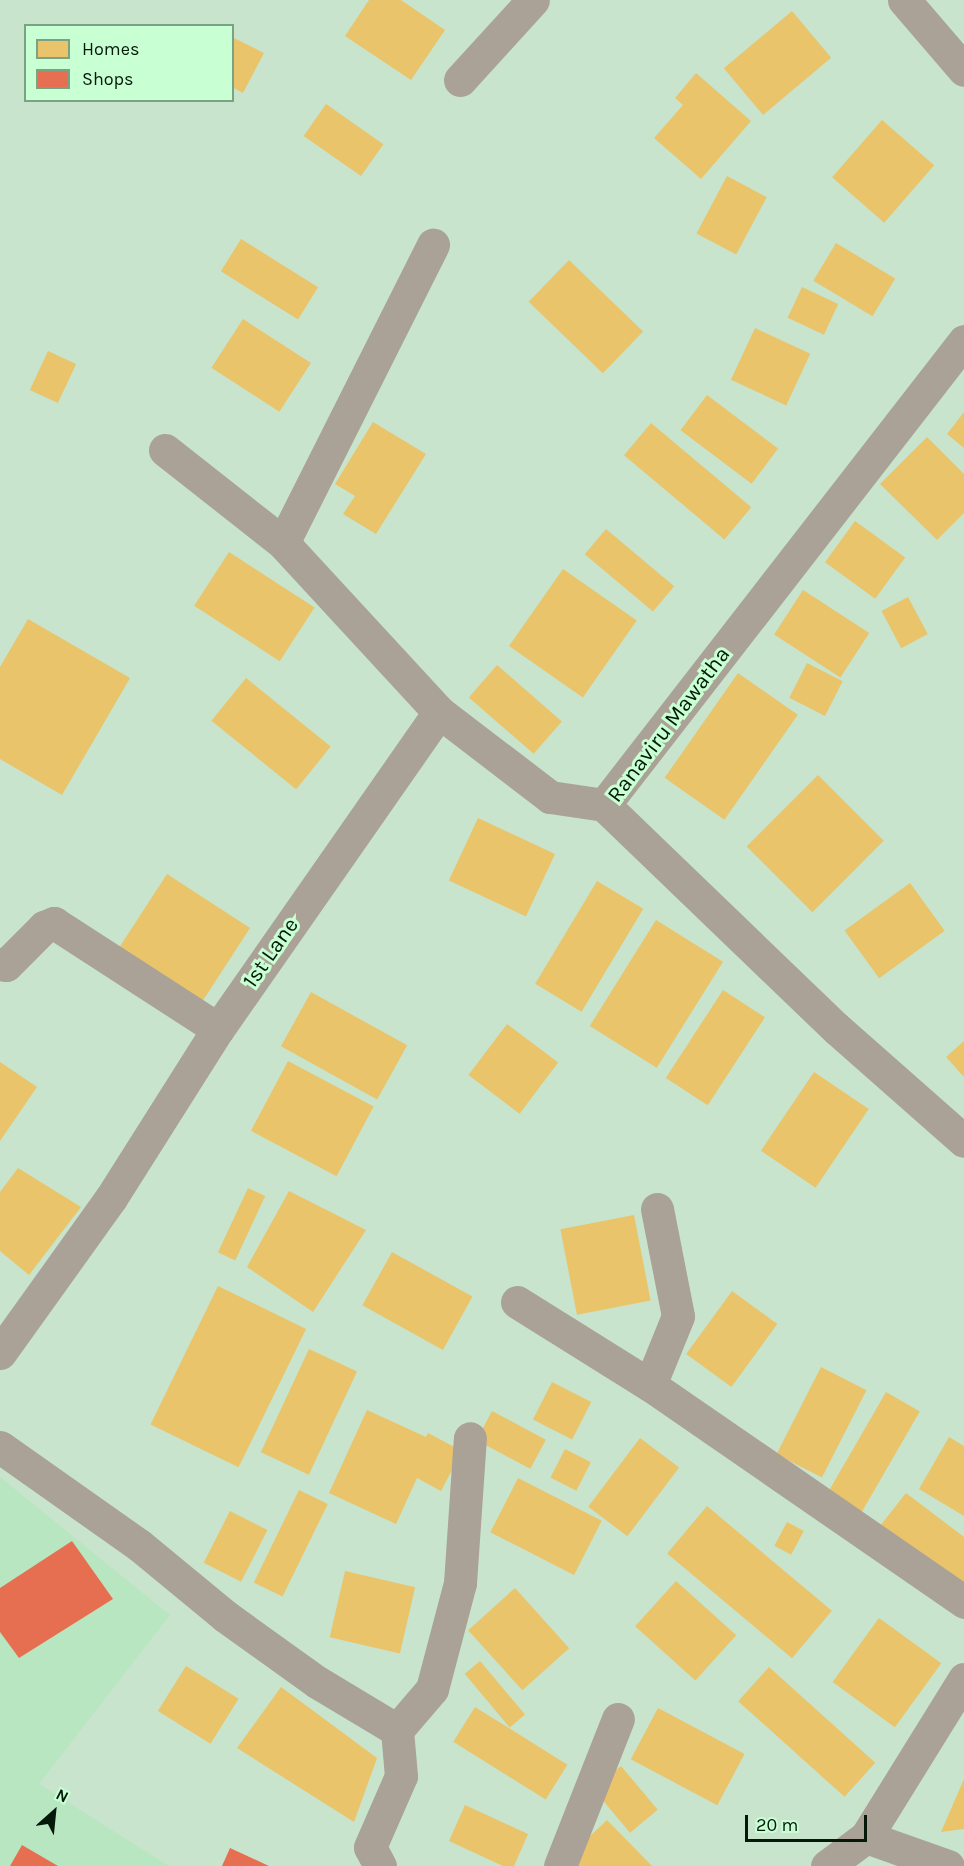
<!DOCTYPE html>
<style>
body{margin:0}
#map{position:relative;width:964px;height:1866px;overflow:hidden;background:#c8e4cd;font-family:Karla,sans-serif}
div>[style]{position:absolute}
.built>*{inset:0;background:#b8e6c1}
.homes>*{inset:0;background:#e9c46a;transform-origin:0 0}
.shops>*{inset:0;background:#e76f51}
.minor>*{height:33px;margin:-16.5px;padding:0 16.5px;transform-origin:16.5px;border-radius:16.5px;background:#aaa197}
span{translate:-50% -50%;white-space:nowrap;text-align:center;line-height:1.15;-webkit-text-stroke:6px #c8ffd3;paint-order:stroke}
.street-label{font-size:22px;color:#04190a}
.legend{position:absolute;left:24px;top:24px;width:210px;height:78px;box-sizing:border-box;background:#c8ffd3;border:2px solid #7aa383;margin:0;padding:8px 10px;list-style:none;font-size:18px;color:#04190a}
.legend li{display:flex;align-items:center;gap:12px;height:30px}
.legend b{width:30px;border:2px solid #7aa383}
.north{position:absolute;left:24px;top:1782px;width:60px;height:60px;-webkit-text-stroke:4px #c8ffd3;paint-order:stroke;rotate:27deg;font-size:16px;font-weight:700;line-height:24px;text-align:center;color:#04190a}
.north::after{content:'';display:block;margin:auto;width:21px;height:27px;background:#04190a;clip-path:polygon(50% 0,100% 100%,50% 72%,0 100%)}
.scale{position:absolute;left:745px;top:1815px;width:122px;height:27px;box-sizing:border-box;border:3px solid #04190a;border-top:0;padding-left:8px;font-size:18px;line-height:21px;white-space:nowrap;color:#04190a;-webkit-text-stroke:4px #c8ffd3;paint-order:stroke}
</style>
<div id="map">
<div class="built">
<div style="clip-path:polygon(0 1477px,170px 1615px,39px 1784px,169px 1866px,0 1866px)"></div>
</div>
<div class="homes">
<div style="clip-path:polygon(369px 0,401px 0,445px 30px,411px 80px,345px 36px)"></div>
<div style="left:792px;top:11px;width:61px;height:89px;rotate:50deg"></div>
<div style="clip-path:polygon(232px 37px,264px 53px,243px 93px,232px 87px)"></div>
<div style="clip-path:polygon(696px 73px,751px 121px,701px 179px,654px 138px,683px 105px,675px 98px)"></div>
<div style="left:326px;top:104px;width:70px;height:39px;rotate:35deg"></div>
<div style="left:882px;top:120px;width:69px;height:76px;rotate:41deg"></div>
<div style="left:727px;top:176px;width:45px;height:65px;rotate:28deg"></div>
<div style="left:241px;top:239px;width:91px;height:38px;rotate:32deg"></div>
<div style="left:836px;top:243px;width:69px;height:44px;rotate:31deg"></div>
<div style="left:569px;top:260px;width:103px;height:58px;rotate:44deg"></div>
<div style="left:802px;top:287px;width:40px;height:34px;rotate:25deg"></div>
<div style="left:243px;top:319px;width:81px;height:58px;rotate:33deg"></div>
<div style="left:755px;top:328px;width:61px;height:57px;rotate:25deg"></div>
<div style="left:48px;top:351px;width:31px;height:43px;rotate:25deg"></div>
<div style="left:707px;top:395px;width:89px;height:44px;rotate:37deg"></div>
<div style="clip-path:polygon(964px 412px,964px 448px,947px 434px)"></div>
<div style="clip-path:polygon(373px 422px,426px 454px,376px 534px,343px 514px,355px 496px,335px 484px)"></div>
<div style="left:651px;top:423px;width:131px;height:42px;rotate:40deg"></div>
<div style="clip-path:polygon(927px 437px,964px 474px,964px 513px,937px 540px,880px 484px)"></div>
<div style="left:855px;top:521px;width:62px;height:51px;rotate:36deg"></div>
<div style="left:606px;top:529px;width:89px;height:33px;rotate:40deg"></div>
<div style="left:229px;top:552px;width:102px;height:64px;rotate:33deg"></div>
<div style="left:563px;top:569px;width:90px;height:94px;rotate:35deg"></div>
<div style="left:803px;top:590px;width:79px;height:53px;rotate:33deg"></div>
<div style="left:908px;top:597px;width:42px;height:30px;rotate:62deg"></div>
<div style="clip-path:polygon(28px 619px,130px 678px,62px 795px,0 759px,0 667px)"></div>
<div style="left:807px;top:663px;width:40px;height:39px;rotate:27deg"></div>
<div style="left:497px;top:665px;width:86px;height:43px;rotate:41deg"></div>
<div style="left:738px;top:673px;width:73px;height:128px;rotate:35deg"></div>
<div style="left:246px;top:678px;width:109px;height:55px;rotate:39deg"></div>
<div style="left:818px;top:775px;width:93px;height:101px;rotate:45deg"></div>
<div style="left:478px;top:818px;width:85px;height:69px;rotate:25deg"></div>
<div style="left:167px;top:874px;width:99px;height:90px;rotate:33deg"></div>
<div style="left:597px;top:881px;width:54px;height:120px;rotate:31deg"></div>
<div style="left:910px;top:883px;width:59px;height:81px;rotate:54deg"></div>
<div style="left:656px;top:920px;width:79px;height:125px;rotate:32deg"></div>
<div style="left:723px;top:990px;width:50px;height:105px;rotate:33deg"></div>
<div style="left:311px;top:992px;width:110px;height:62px;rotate:29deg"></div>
<div style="left:507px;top:1024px;width:64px;height:64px;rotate:37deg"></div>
<div style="clip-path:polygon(964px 1041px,964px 1077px,946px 1057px)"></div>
<div style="left:288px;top:1061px;width:97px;height:79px;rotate:28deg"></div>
<div style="clip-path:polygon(0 1062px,37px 1087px,0 1141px)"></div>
<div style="left:814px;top:1072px;width:66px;height:95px;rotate:34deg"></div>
<div style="clip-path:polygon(18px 1168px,81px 1207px,29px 1275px,0 1251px,0 1192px)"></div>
<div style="left:248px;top:1188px;width:19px;height:71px;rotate:25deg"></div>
<div style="clip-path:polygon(289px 1191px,366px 1230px,313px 1312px,247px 1267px)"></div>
<div style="left:634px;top:1215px;width:87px;height:75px;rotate:79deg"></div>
<div style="left:392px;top:1252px;width:92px;height:61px;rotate:29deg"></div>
<div style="left:218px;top:1286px;width:98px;height:154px;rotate:26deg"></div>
<div style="left:732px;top:1291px;width:56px;height:78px;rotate:36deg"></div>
<div style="left:309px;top:1349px;width:53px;height:114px;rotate:25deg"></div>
<div style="left:821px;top:1367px;width:51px;height:98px;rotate:27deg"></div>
<div style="left:552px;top:1382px;width:44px;height:42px;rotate:27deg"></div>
<div style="left:886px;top:1392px;width:39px;height:117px;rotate:30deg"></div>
<div style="clip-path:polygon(367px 1410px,426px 1437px,428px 1433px,462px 1451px,441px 1491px,417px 1478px,396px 1524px,329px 1493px)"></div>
<div style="left:492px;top:1411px;width:61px;height:33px;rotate:28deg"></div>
<div style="clip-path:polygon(949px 1437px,964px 1446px,964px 1516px,919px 1489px)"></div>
<div style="left:640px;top:1438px;width:49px;height:86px;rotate:37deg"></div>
<div style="left:565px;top:1449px;width:29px;height:32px;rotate:27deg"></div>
<div style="left:518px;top:1478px;width:94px;height:61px;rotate:27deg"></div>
<div style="left:299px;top:1490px;width:32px;height:103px;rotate:26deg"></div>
<div style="clip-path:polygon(906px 1493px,964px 1537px,964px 1590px,880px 1526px)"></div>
<div style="left:707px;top:1506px;width:163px;height:62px;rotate:40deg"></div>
<div style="left:230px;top:1511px;width:42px;height:58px;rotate:27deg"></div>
<div style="left:787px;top:1522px;width:19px;height:27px;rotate:28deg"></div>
<div style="left:345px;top:1571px;width:72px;height:68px;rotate:13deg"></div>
<div style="left:676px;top:1581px;width:81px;height:61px;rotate:42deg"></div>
<div style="left:515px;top:1588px;width:81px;height:63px;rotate:48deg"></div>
<div style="left:879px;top:1618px;width:77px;height:79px;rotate:36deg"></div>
<div style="left:480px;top:1661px;width:70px;height:20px;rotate:50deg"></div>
<div style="left:186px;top:1666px;width:62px;height:53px;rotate:32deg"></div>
<div style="left:769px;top:1667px;width:143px;height:46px;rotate:42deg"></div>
<div style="clip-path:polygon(281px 1687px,377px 1758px,354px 1822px,237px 1748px)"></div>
<div style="left:475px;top:1707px;width:109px;height:41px;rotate:32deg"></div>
<div style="left:658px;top:1708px;width:98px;height:58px;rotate:28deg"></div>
<div style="left:621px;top:1766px;width:57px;height:36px;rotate:50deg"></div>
<div style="clip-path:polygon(964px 1779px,964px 1829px,941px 1832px)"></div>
<div style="clip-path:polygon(465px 1805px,528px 1834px,514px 1866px,503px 1866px,449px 1841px)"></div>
<div style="clip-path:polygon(607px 1820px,652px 1866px,567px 1866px,563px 1862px)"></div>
</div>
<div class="shops">
<div style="clip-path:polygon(72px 1541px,113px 1599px,19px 1658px,0 1632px,0 1588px)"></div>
<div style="clip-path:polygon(22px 1845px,58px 1866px,10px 1866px)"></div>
<div style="clip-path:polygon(230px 1848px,269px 1866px,222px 1866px)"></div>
</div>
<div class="minor">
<div style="left:904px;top:0;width:92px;rotate:49.4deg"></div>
<div style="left:460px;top:80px;width:108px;rotate:-47.6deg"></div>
<div style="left:964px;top:341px;width:587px;rotate:127.81deg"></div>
<div style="left:604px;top:805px;width:323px;rotate:43.9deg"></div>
<div style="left:837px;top:1029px;width:169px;rotate:41.4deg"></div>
<div style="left:165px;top:450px;width:150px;rotate:38.2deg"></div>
<div style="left:283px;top:543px;width:230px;rotate:47.3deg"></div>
<div style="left:439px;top:712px;width:140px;rotate:37.4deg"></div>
<div style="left:550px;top:797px;width:55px;rotate:8.4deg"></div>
<div style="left:283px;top:543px;width:334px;rotate:-63.3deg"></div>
<div style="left:0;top:964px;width:6px;rotate:9deg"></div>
<div style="left:6px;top:965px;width:54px;rotate:-45deg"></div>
<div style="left:44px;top:927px;width:11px;rotate:-22deg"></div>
<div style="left:54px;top:923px;width:195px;rotate:32.9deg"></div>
<div style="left:517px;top:1302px;width:157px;rotate:32deg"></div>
<div style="left:650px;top:1385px;width:382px;rotate:34.6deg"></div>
<div style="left:0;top:1353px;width:191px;rotate:-54.4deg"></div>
<div style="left:111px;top:1198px;width:200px;rotate:-57.7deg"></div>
<div style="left:218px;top:1029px;width:386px;rotate:-55.1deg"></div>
<div style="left:650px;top:1385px;width:74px;rotate:-67.9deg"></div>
<div style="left:678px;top:1316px;width:109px;rotate:-101.1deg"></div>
<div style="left:0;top:1447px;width:170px;rotate:35.2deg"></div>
<div style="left:139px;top:1545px;width:112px;rotate:39.5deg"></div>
<div style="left:225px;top:1616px;width:113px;rotate:35.7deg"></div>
<div style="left:317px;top:1682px;width:93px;rotate:31deg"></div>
<div style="left:866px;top:1837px;width:87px;rotate:19.5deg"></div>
<div style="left:380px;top:1866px;width:21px;rotate:-118deg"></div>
<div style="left:370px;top:1847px;width:77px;rotate:-66.4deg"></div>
<div style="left:401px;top:1776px;width:46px;rotate:-95deg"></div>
<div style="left:397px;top:1730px;width:54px;rotate:-49.5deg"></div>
<div style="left:432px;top:1689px;width:110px;rotate:-75.2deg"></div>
<div style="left:460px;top:1583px;width:145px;rotate:-86.1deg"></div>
<div style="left:560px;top:1866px;width:158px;rotate:-68.5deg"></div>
<div style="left:827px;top:1866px;width:49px;rotate:-36.6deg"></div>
<div style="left:866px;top:1837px;width:186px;rotate:-58.2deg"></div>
</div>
<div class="street-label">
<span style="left:669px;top:725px;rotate:-53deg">Ranaviru Mawatha</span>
<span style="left:271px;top:953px;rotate:-55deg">1st Lane</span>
</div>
<ul class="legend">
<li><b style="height:16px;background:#e9c46a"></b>Homes</li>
<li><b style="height:16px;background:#e76f51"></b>Shops</li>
</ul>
<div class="north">N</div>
<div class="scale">20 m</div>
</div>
